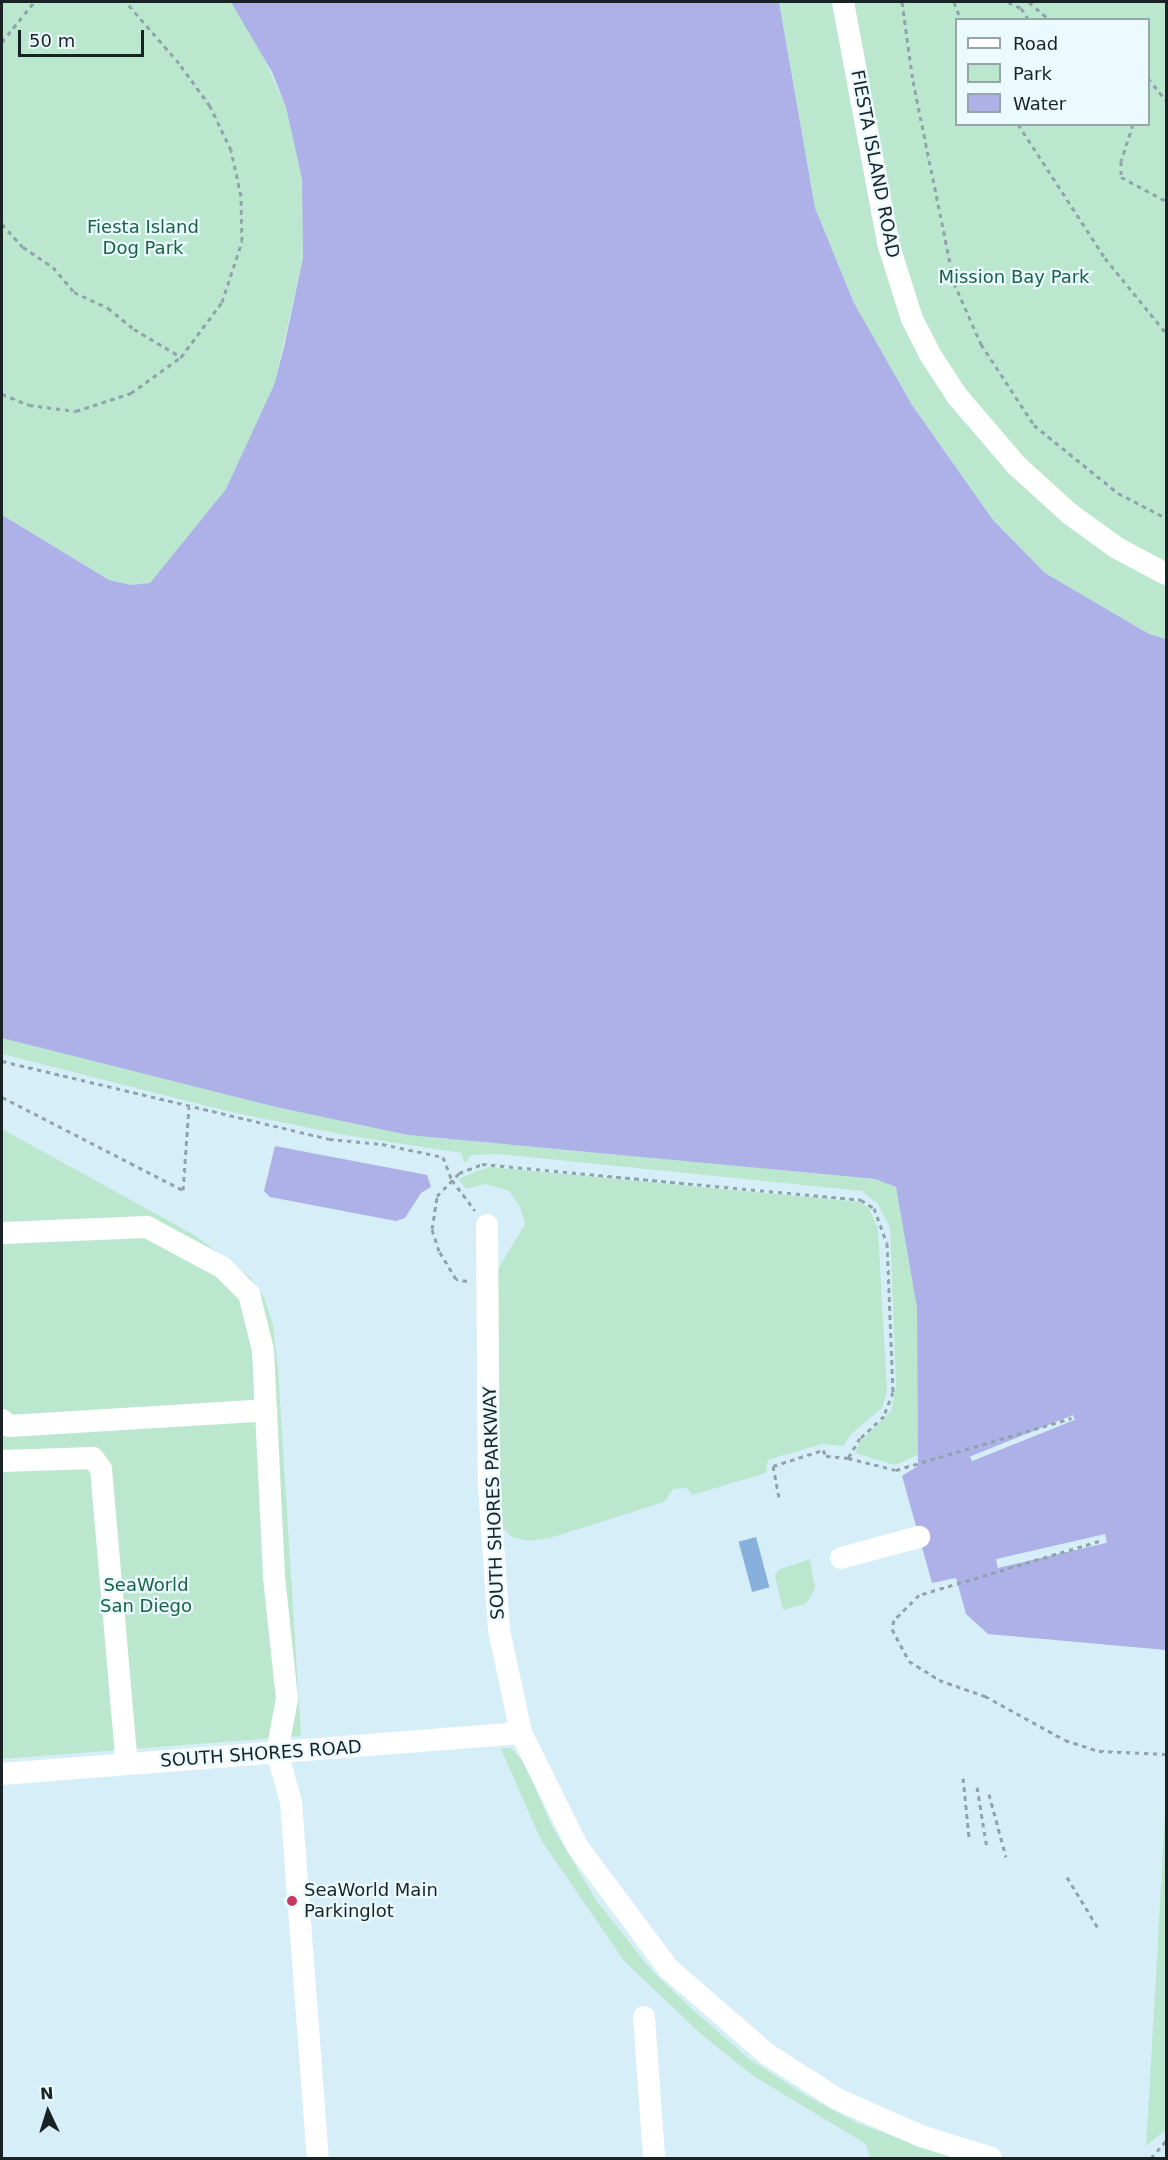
<!DOCTYPE html>
<style>
body{margin:0}
#map{position:relative;width:1168px;height:2160px;overflow:hidden;background:#d5eef7;font-family:"DejaVu Sans",sans-serif}
div>[style]{position:absolute}
.green>*{inset:0;background:#bbe7cf}
.water>*{inset:0;background:#adb1e7}
.pier>*{inset:0;background:#d5eef7;transform-origin:0 0}
.building>*{inset:0;background:#88b0dc;transform-origin:0 0}
.path>*{height:3px;margin-top:-1.5px;transform-origin:0;background:repeating-linear-gradient(90deg,#8fa3aa 0 4.5px,transparent 0 9px)}
.minor>*{height:22px;margin:-11px;padding:0 11px;transform-origin:11px;border-radius:11px;background:#fff}
.dots>*{width:16px;height:16px;translate:-50% -50%;box-sizing:border-box;border:3px solid #ebfaff;border-radius:50%}
span{translate:-50% -50%;white-space:nowrap;text-align:center;line-height:1.15;-webkit-text-stroke:4.5px #ebfaff;paint-order:stroke}
.street-label{font-size:18px;color:#192326}
.park-label{font-size:18px;color:#196244}
.poi-label{font-size:18px;color:#192326}
.left{translate:0 -50%;text-align:left}
.frame{position:absolute;inset:0;border:3px solid #192326;pointer-events:none}
.legend{position:absolute;left:955px;top:18px;width:195px;height:108px;box-sizing:border-box;background:#ebfaff;border:2px solid #97a4a8;margin:0;padding:8px 10px;list-style:none;font-size:18px;color:#192326}
.legend li{display:flex;align-items:center;gap:12px;height:30px}
.legend b{width:30px;border:2px solid #97a4a8}
.north{position:absolute;left:18px;top:2082px;width:60px;height:60px;-webkit-text-stroke:4px #ebfaff;paint-order:stroke;rotate:356deg;font-size:16px;font-weight:700;line-height:24px;text-align:center;color:#192326}
.north::after{content:'';display:block;margin:auto;width:21px;height:27px;background:#192326;clip-path:polygon(50% 0,100% 100%,50% 72%,0 100%)}
.scale{position:absolute;left:18px;top:30px;width:126px;height:27px;box-sizing:border-box;border:3px solid #192326;border-top:0;padding-left:8px;font-size:18px;line-height:21px;white-space:nowrap;color:#192326;-webkit-text-stroke:4px #ebfaff;paint-order:stroke}
</style>
<div id="map">
<div class="green">
<div style="clip-path:polygon(2px 2px,231px 2px,252px 32px,286px 107px,302px 179px,303px 258px,274px 385px,226px 489px,150px 583px,131px 585px,109px 580px,2px 515px)"></div>
<div style="clip-path:polygon(evenodd,779px 2px,1166px 2px,1166px 639px,1149px 634px,1045px 573px,993px 520px,912px 405px,854px 303px,815px 208px,779px 2px,956px 20px,1148px 20px,1148px 124px,956px 124px,956px 20px)"></div>
<div style="clip-path:polygon(2px 1038px,276px 1107px,408px 1135px,875px 1179px,896px 1187px,917px 1308px,918px 1455px,895px 1465px,855px 1453px,859px 1443px,891px 1411px,896px 1386px,890px 1228px,878px 1204px,862px 1191px,497px 1154px,472px 1155px,464px 1163px,462px 1153px,345px 1135px,231px 1112px,2px 1054px)"></div>
<div style="clip-path:polygon(2px 1129px,196px 1236px,250px 1277px,264px 1297px,273px 1325px,278px 1369px,301px 1736px,2px 1759px)"></div>
<div style="clip-path:polygon(489px 1167px,859px 1202px,869px 1208px,878px 1229px,887px 1390px,882px 1408px,850px 1435px,844px 1446px,822px 1444px,768px 1460px,766px 1473px,692px 1495px,687px 1488px,673px 1489px,664px 1502px,550px 1538px,528px 1541px,512px 1537px,501px 1526px,499px 1509px,497px 1271px,525px 1224px,520px 1207px,509px 1191px,486px 1184px,466px 1189px,458px 1179px)"></div>
<div style="clip-path:polygon(810px 1559px,815px 1588px,810px 1598px,805px 1604px,783px 1610px,775px 1576px,778px 1570px)"></div>
<div style="clip-path:polygon(511px 1748px,524px 1763px,552px 1826px,596px 1900px,652px 1971px,692px 2009px,749px 2059px,805px 2095px,857px 2123px,953px 2158px,870px 2158px,866px 2144px,755px 2077px,702px 2035px,625px 1962px,541px 1840px,501px 1749px)"></div>
<div style="clip-path:polygon(1166px 1793px,1166px 2130px,1146px 2146px,1155px 1994px)"></div>
</div>
<div class="water">
<div style="clip-path:polygon(231px 2px,779px 2px,815px 208px,854px 303px,912px 405px,993px 520px,1045px 573px,1149px 634px,1166px 639px,1166px 1650px,988px 1634px,966px 1614px,956px 1578px,932px 1583px,902px 1476px,918px 1466px,917px 1308px,896px 1187px,875px 1179px,408px 1135px,276px 1107px,2px 1038px,2px 515px,109px 580px,131px 585px,150px 583px,226px 489px,274px 385px,284px 347px,303px 258px,302px 179px,286px 107px,272px 72px)"></div>
<div style="clip-path:polygon(275px 1146px,427px 1175px,431px 1187px,421px 1193px,405px 1218px,396px 1221px,270px 1197px,264px 1191px)"></div>
</div>
<div class="pier">
<div style="left:1073px;top:1415px;width:5px;height:111px;rotate:68deg"></div>
<div style="left:1105px;top:1534px;width:9px;height:112px;rotate:77deg"></div>
</div>
<div class="building">
<div style="left:756px;top:1537px;width:52px;height:18px;rotate:75deg"></div>
</div>
<div class="path">
<div style="left:902px;top:2px;width:80px;rotate:82.1deg"></div>
<div style="left:913px;top:81px;width:206px;rotate:78.5deg"></div>
<div style="left:954px;top:283px;width:67px;rotate:66.1deg"></div>
<div style="left:981px;top:344px;width:97px;rotate:56.8deg"></div>
<div style="left:1034px;top:425px;width:108px;rotate:39deg"></div>
<div style="left:1118px;top:493px;width:54px;rotate:27.5deg"></div>
<div style="left:954px;top:2px;width:19px;rotate:69deg"></div>
<div style="left:1008px;top:2px;width:14px;rotate:25deg"></div>
<div style="left:1021px;top:8px;width:14px;rotate:56deg"></div>
<div style="left:1029px;top:2px;width:28px;rotate:41deg"></div>
<div style="left:2px;top:42px;width:51px;rotate:-51.3deg"></div>
<div style="left:1148px;top:78px;width:28px;rotate:51deg"></div>
<div style="left:1018px;top:124px;width:160px;rotate:57deg"></div>
<div style="left:1105px;top:258px;width:97px;rotate:50.9deg"></div>
<div style="left:1133px;top:124px;width:39px;rotate:108deg"></div>
<div style="left:1121px;top:161px;width:16px;rotate:90deg"></div>
<div style="left:1121px;top:177px;width:51px;rotate:28.1deg"></div>
<div style="left:2px;top:224px;width:31px;rotate:48deg"></div>
<div style="left:23px;top:247px;width:36px;rotate:34deg"></div>
<div style="left:53px;top:267px;width:33px;rotate:50deg"></div>
<div style="left:74px;top:292px;width:38px;rotate:25deg"></div>
<div style="left:108px;top:308px;width:33px;rotate:39deg"></div>
<div style="left:134px;top:329px;width:55px;rotate:30.8deg"></div>
<div style="left:2px;top:394px;width:29px;rotate:22deg"></div>
<div style="left:29px;top:405px;width:47px;rotate:7.3deg"></div>
<div style="left:76px;top:411px;width:58px;rotate:-18.1deg"></div>
<div style="left:131px;top:393px;width:62px;rotate:-35.8deg"></div>
<div style="left:181px;top:357px;width:69px;rotate:-53.3deg"></div>
<div style="left:222px;top:302px;width:64px;rotate:-71.8deg"></div>
<div style="left:242px;top:241px;width:45px;rotate:-91.3deg"></div>
<div style="left:241px;top:196px;width:47px;rotate:-102.3deg"></div>
<div style="left:231px;top:150px;width:49px;rotate:-115.5deg"></div>
<div style="left:210px;top:106px;width:53px;rotate:-125.8deg"></div>
<div style="left:179px;top:63px;width:81px;rotate:-131deg"></div>
<div style="left:2px;top:1061px;width:336px;rotate:13.4deg"></div>
<div style="left:329px;top:1139px;width:53px;rotate:5.4deg"></div>
<div style="left:382px;top:1144px;width:62px;rotate:12deg"></div>
<div style="left:443px;top:1157px;width:25px;rotate:69deg"></div>
<div style="left:452px;top:1180px;width:38px;rotate:53deg"></div>
<div style="left:2px;top:1097px;width:203px;rotate:27.2deg"></div>
<div style="left:183px;top:1190px;width:83px;rotate:-85.9deg"></div>
<div style="left:467px;top:1281px;width:11px;rotate:-170deg"></div>
<div style="left:456px;top:1279px;width:33px;rotate:-121deg"></div>
<div style="left:439px;top:1251px;width:23px;rotate:-108deg"></div>
<div style="left:432px;top:1229px;width:33px;rotate:-81deg"></div>
<div style="left:437px;top:1196px;width:32px;rotate:-46deg"></div>
<div style="left:459px;top:1173px;width:25px;rotate:-21deg"></div>
<div style="left:482px;top:1164px;width:381px;rotate:5.4deg"></div>
<div style="left:861px;top:1200px;width:15px;rotate:32deg"></div>
<div style="left:874px;top:1208px;width:37px;rotate:70deg"></div>
<div style="left:887px;top:1243px;width:149px;rotate:87.7deg"></div>
<div style="left:893px;top:1392px;width:26px;rotate:111deg"></div>
<div style="left:884px;top:1416px;width:33px;rotate:137deg"></div>
<div style="left:860px;top:1438px;width:23px;rotate:121deg"></div>
<div style="left:848px;top:1458px;width:49px;rotate:14deg"></div>
<div style="left:896px;top:1470px;width:183px;rotate:-16.5deg"></div>
<div style="left:779px;top:1497px;width:32px;rotate:-101deg"></div>
<div style="left:773px;top:1466px;width:52px;rotate:-17.7deg"></div>
<div style="left:823px;top:1450px;width:7px;rotate:63deg"></div>
<div style="left:826px;top:1456px;width:22px;rotate:5deg"></div>
<div style="left:1099px;top:1541px;width:188px;rotate:163.3deg"></div>
<div style="left:919px;top:1595px;width:35px;rotate:135deg"></div>
<div style="left:894px;top:1620px;width:9px;rotate:103deg"></div>
<div style="left:892px;top:1629px;width:36px;rotate:62deg"></div>
<div style="left:909px;top:1661px;width:36px;rotate:32deg"></div>
<div style="left:939px;top:1680px;width:49px;rotate:19.2deg"></div>
<div style="left:985px;top:1696px;width:91px;rotate:28.8deg"></div>
<div style="left:1065px;top:1740px;width:36px;rotate:18deg"></div>
<div style="left:1099px;top:1751px;width:67px;rotate:2.6deg"></div>
<div style="left:963px;top:1778px;width:59px;rotate:84.2deg"></div>
<div style="left:977px;top:1787px;width:62px;rotate:80.7deg"></div>
<div style="left:989px;top:1794px;width:65px;rotate:74.9deg"></div>
<div style="left:1067px;top:1877px;width:60px;rotate:58.7deg"></div>
<div style="left:1151px;top:2158px;width:23px;rotate:-49deg"></div>
</div>
<div class="minor">
<div style="left:843px;top:2px;width:245px;rotate:79.4deg"></div>
<div style="left:888px;top:243px;width:80px;rotate:72.5deg"></div>
<div style="left:912px;top:319px;width:38px;rotate:63deg"></div>
<div style="left:929px;top:353px;width:51px;rotate:56.9deg"></div>
<div style="left:957px;top:396px;width:92px;rotate:49.4deg"></div>
<div style="left:1017px;top:466px;width:72px;rotate:42.2deg"></div>
<div style="left:1070px;top:514px;width:58px;rotate:35.9deg"></div>
<div style="left:1117px;top:548px;width:55px;rotate:28deg"></div>
<div style="left:487px;top:1225px;width:261px;rotate:89.6deg"></div>
<div style="left:489px;top:1486px;width:144px;rotate:86deg"></div>
<div style="left:499px;top:1630px;width:105px;rotate:77.9deg"></div>
<div style="left:521px;top:1733px;width:126px;rotate:63.6deg"></div>
<div style="left:577px;top:1846px;width:152px;rotate:53.3deg"></div>
<div style="left:668px;top:1968px;width:131px;rotate:41deg"></div>
<div style="left:767px;top:2054px;width:83px;rotate:32.7deg"></div>
<div style="left:837px;top:2099px;width:92px;rotate:23.8deg"></div>
<div style="left:921px;top:2136px;width:73px;rotate:17.4deg"></div>
<div style="left:2px;top:1233px;width:145px;rotate:-2.4deg"></div>
<div style="left:147px;top:1227px;width:86px;rotate:28.3deg"></div>
<div style="left:223px;top:1268px;width:37px;rotate:45deg"></div>
<div style="left:249px;top:1294px;width:58px;rotate:76deg"></div>
<div style="left:263px;top:1350px;width:227px;rotate:87.2deg"></div>
<div style="left:274px;top:1577px;width:123px;rotate:83.9deg"></div>
<div style="left:287px;top:1699px;width:54px;rotate:100.7deg"></div>
<div style="left:277px;top:1752px;width:52px;rotate:74.4deg"></div>
<div style="left:291px;top:1802px;width:357px;rotate:85.7deg"></div>
<div style="left:2px;top:1420px;width:9px;rotate:41deg"></div>
<div style="left:9px;top:1426px;width:258px;rotate:-3.5deg"></div>
<div style="left:2px;top:1461px;width:91px;rotate:-1.9deg"></div>
<div style="left:93px;top:1458px;width:14px;rotate:54deg"></div>
<div style="left:101px;top:1469px;width:296px;rotate:85deg"></div>
<div style="left:841px;top:1558px;width:81px;rotate:-15.1deg"></div>
<div style="left:2px;top:1774px;width:521px;rotate:-4.52deg"></div>
<div style="left:644px;top:2017px;width:141px;rotate:85.9deg"></div>
</div>
<div class="dots">
<div style="left:292px;top:1901px;background:#c7385c"></div>
</div>
<div class="street-label">
<span style="left:875px;top:164px;rotate:79deg">FIESTA ISLAND ROAD</span>
<span style="left:494px;top:1503px;rotate:-92deg">SOUTH SHORES PARKWAY</span>
<span style="left:261px;top:1754px;rotate:-4deg">SOUTH SHORES ROAD</span>
</div>
<div class="park-label">
<span style="left:143px;top:238px">Fiesta Island<br>Dog Park</span>
<span style="left:1014px;top:277px">Mission Bay Park</span>
<span style="left:146px;top:1596px">SeaWorld<br>San Diego</span>
</div>
<div class="poi-label">
<span class="left" style="left:304px;top:1901px">SeaWorld Main<br>Parkinglot</span>
</div>
<div class="frame"></div>
<ul class="legend">
<li><b style="height:8px;background:#fff"></b>Road</li>
<li><b style="height:16px;background:#bbe7cf"></b>Park</li>
<li><b style="height:16px;background:#adb1e7"></b>Water</li>
</ul>
<div class="north">N</div>
<div class="scale">50 m</div>
</div>
